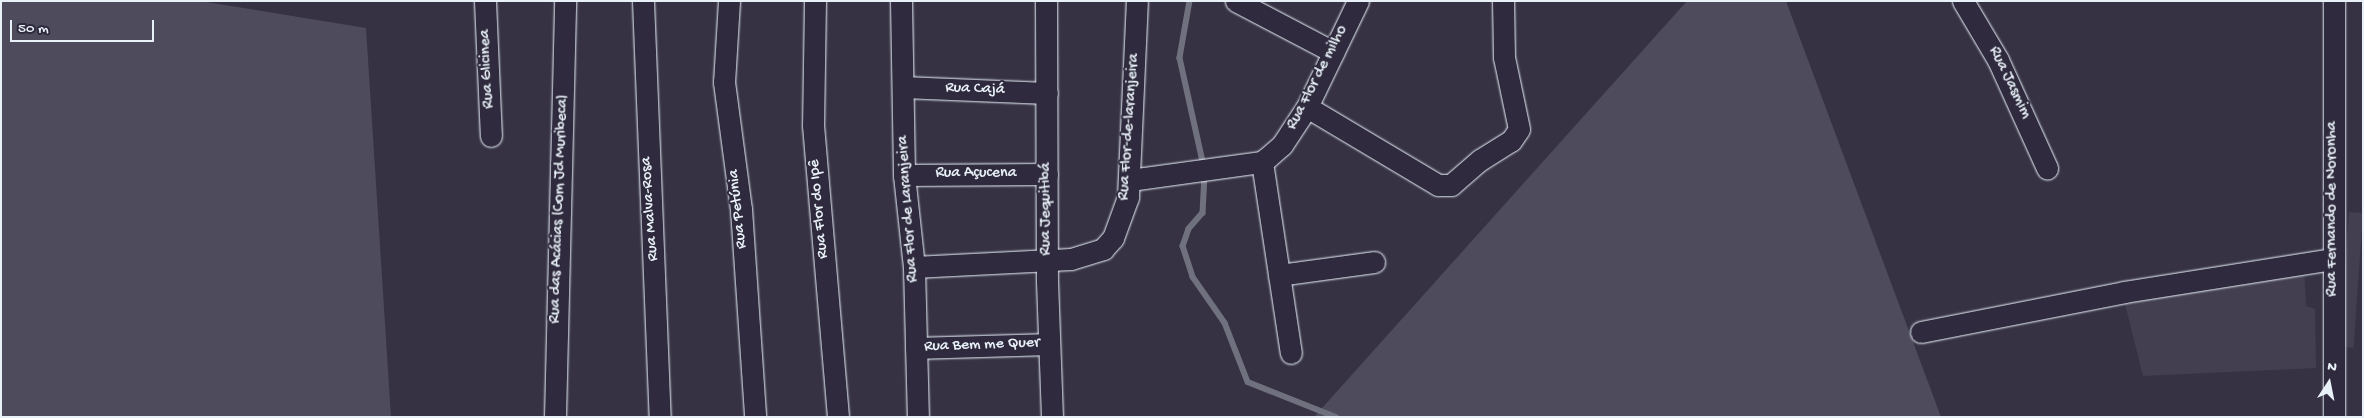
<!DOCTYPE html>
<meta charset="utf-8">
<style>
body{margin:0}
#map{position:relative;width:2364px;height:418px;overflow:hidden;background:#363244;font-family:"Gochi Hand",sans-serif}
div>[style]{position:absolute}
.built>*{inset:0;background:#433f51;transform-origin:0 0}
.green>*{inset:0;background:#4d4b5c}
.stream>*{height:5.5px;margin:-2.75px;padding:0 2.75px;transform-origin:2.75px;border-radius:2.75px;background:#70717f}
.roads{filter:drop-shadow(0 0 1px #e8f1f8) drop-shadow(0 0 1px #e8f1f8)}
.minor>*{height:21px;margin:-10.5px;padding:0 10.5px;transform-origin:10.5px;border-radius:10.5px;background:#2f2a3d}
span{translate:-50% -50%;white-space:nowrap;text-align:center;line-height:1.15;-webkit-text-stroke:4px #2f2a3d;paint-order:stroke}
.street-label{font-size:16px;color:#e8f1f8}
.frame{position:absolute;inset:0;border:2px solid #e8f1f8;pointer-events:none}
.north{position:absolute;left:2304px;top:358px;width:50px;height:50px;-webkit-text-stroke:4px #2f2a3d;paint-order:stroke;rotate:11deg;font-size:14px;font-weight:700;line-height:20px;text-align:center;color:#e8f1f8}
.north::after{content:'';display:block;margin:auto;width:18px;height:22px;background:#e8f1f8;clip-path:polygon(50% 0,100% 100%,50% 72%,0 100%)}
.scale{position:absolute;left:10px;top:20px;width:144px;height:22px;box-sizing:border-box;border:2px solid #e8f1f8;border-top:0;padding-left:6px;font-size:15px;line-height:18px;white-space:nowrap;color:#e8f1f8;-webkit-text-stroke:4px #2f2a3d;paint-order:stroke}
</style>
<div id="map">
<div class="built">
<div style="left:2349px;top:212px;width:14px;height:135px;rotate:4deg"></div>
<div style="clip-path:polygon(2304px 268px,2306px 306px,2315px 309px,2316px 368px,2143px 376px,2123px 296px)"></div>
</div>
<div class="green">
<div style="clip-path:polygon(1px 1px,200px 1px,366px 28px,391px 417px,1px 417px)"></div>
<div style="clip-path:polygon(1687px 1px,1786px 1px,1941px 417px,1314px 417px)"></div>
</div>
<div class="stream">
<div style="left:1190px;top:1px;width:58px;rotate:100deg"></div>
<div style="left:1180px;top:58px;width:107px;rotate:77.5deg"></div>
<div style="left:1205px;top:175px;width:38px;rotate:93deg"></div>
<div style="left:1203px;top:213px;width:21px;rotate:131deg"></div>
<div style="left:1189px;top:229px;width:18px;rotate:109deg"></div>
<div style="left:1183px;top:246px;width:33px;rotate:72deg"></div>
<div style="left:1193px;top:277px;width:56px;rotate:55.2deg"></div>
<div style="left:1225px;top:323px;width:63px;rotate:68.7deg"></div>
<div style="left:1248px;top:382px;width:95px;rotate:21.7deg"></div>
</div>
<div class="roads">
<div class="minor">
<div style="left:485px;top:1px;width:135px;rotate:87.5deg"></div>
<div style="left:643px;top:1px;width:416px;rotate:87.7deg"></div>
<div style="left:729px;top:1px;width:81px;rotate:93.5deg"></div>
<div style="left:724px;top:82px;width:128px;rotate:82.4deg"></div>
<div style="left:741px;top:209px;width:208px;rotate:86.1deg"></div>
<div style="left:815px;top:1px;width:124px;rotate:90.9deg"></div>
<div style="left:813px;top:125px;width:293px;rotate:85.1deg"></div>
<div style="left:901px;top:1px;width:174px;rotate:89deg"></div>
<div style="left:904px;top:175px;width:93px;rotate:83.8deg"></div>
<div style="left:914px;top:267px;width:150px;rotate:88.5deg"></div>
<div style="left:1046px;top:1px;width:280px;rotate:89.8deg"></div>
<div style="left:1047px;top:281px;width:136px;rotate:87.9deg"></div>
<div style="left:1236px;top:1px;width:110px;rotate:27.7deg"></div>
<div style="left:1963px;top:1px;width:69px;rotate:59.3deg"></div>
<div style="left:1998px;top:60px;width:119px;rotate:65.6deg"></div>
<div style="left:2334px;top:1px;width:416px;rotate:90deg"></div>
<div style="left:903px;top:87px;width:144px;rotate:2.4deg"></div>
<div style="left:1307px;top:107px;width:152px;rotate:30.8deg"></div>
<div style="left:1438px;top:185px;width:13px"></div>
<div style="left:1451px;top:185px;width:38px;rotate:-41deg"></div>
<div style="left:1480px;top:160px;width:36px;rotate:-32deg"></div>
<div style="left:1511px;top:141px;width:14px;rotate:-56deg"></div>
<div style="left:1519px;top:129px;width:74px;rotate:-101.8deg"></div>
<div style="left:1504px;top:57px;width:56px;rotate:-91deg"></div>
<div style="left:1262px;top:162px;width:193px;rotate:81.4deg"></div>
<div style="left:904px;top:175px;width:143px;rotate:-0.4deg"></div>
<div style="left:1130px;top:180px;width:133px;rotate:-7.8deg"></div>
<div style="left:1262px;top:162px;width:6px;rotate:-39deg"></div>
<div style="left:1267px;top:158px;width:20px;rotate:-41deg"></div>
<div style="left:1282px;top:145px;width:45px;rotate:-56.7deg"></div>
<div style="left:1307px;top:107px;width:118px;rotate:-64.3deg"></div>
<div style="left:914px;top:267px;width:157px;rotate:-2.9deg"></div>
<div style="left:1071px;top:259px;width:34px;rotate:-17deg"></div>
<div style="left:1103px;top:249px;width:15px;rotate:-48deg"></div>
<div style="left:1113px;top:238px;width:44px;rotate:-69.9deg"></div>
<div style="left:1128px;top:197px;width:196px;rotate:-87.4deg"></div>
<div style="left:1279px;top:275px;width:96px;rotate:-7.8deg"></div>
<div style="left:1921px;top:332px;width:207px;rotate:-11.1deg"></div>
<div style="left:2124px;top:292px;width:211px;rotate:-9deg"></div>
<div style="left:916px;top:348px;width:133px;rotate:-1.7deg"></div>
<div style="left:555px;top:417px;width:416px;rotate:-88.6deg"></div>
</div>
</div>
<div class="street-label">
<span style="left:488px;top:69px;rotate:-93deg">Rua Glicinea</span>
<span style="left:1318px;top:78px;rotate:-63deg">Rua Flor de milho</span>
<span style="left:2009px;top:83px;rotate:64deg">Rua Jasmim</span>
<span style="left:975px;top:90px;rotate:2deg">Rua Cajá</span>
<span style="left:1130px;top:127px;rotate:-86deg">Rua Flor-de-laranjeira</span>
<span style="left:976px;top:174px">Rua Açucena</span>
<span style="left:560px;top:209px;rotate:-88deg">Rua das Acácias (Com Jd Muribeca)</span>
<span style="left:651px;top:209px;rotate:-94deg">Rua Malva-Rosa</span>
<span style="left:739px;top:209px;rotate:-96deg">Rua Petúnia</span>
<span style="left:820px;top:209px;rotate:-95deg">Rua Flor do Ipê</span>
<span style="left:909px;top:209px;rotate:-94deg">Rua Flor de Laranjeira</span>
<span style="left:1047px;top:209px;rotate:-90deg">Rua Jequitibá</span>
<span style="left:2333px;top:209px;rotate:-90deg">Rua Fernando de Noronha</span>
<span style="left:982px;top:346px;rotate:-2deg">Rua Bem me Quer</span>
</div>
<div class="frame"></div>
<div class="north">N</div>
<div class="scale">50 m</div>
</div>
